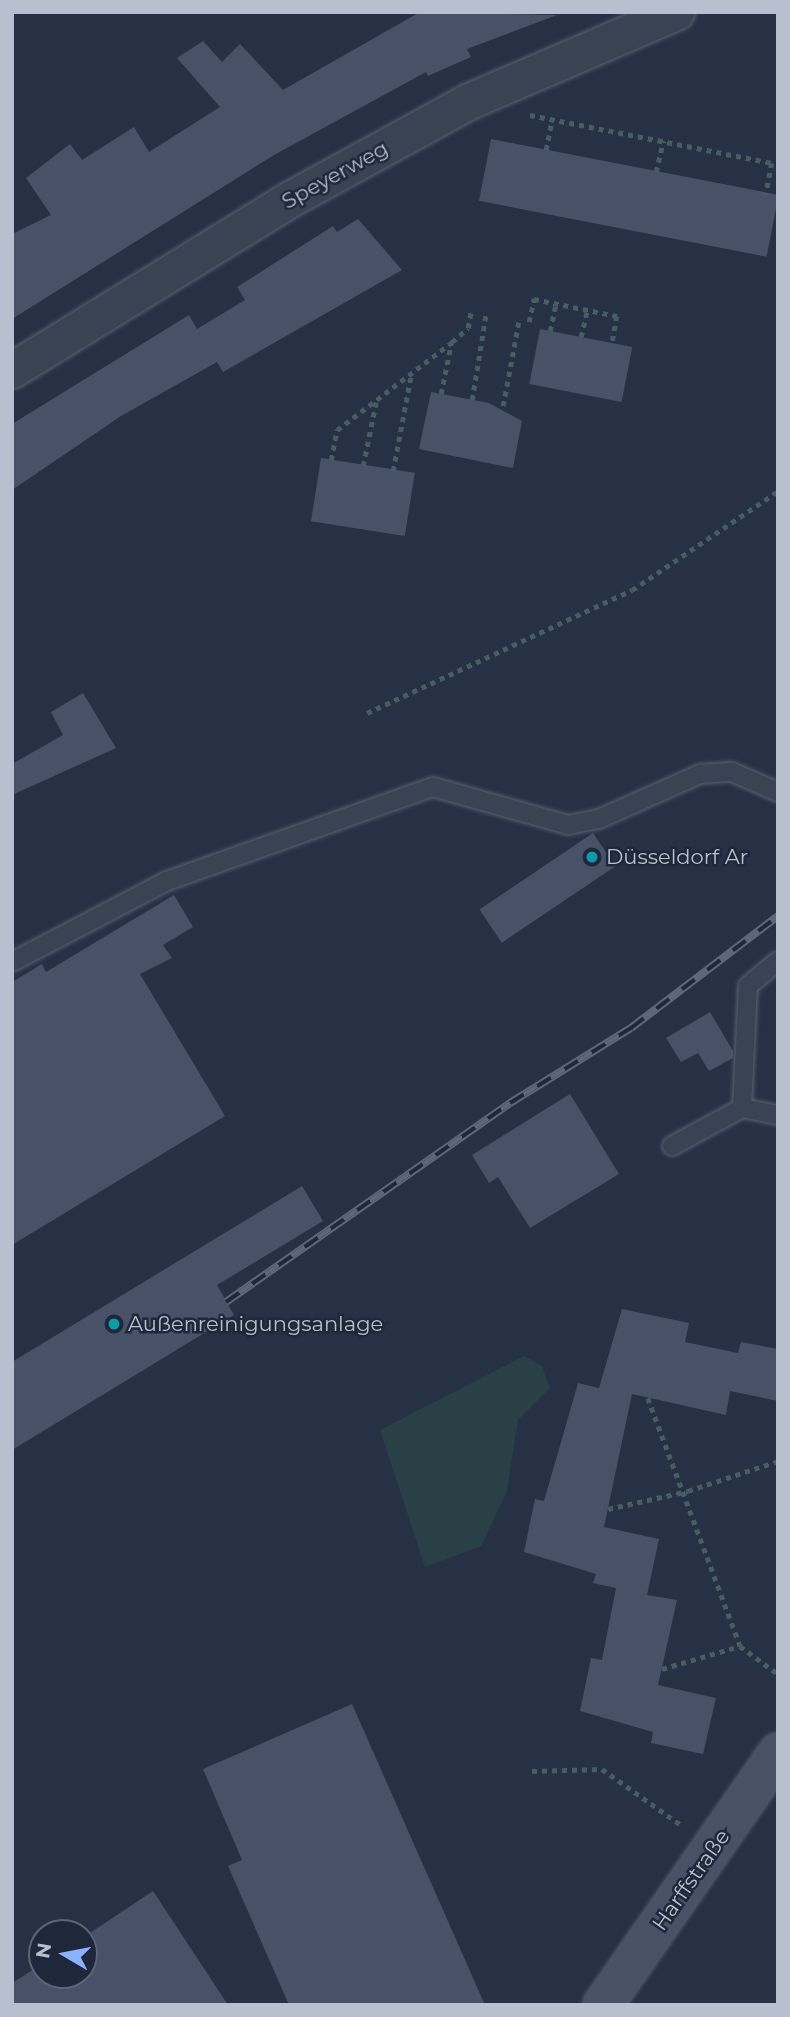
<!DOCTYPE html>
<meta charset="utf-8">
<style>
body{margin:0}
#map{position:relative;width:790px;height:2017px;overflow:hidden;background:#263145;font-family:Montserrat,sans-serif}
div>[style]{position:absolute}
.green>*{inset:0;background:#284046}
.building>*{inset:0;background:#475269;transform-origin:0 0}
.path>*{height:4.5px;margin-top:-2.25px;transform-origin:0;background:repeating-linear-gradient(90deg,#465d62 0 5px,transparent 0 10px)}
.roads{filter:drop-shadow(0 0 2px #596171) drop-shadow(0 0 2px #596171)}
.lane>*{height:18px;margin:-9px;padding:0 9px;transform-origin:9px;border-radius:9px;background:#3a4354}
.street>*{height:35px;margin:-17.5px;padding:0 17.5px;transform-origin:17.5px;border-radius:17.5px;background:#3a4354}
.secondary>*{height:38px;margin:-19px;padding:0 19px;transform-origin:19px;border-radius:19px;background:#485267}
.rail>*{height:8px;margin-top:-4px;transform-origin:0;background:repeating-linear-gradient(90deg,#1f283a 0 16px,#5c677b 0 32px);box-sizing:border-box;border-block:2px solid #5c677b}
.dots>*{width:19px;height:19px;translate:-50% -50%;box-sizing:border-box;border:4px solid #1f283a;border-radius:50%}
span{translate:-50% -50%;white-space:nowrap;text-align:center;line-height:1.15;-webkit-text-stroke:5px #1f283a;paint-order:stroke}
.street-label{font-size:21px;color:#b8bfce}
.poi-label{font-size:21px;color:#b8bfce}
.left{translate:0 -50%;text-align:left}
.frame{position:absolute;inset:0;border:14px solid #b8bfce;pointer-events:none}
.north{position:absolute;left:28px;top:1919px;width:70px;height:70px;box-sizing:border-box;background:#1f283a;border:2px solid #5c6475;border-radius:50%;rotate:280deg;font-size:19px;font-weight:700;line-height:28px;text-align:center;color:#b8bfce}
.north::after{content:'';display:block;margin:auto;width:24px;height:32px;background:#8cb1fe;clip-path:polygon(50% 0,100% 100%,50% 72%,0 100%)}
</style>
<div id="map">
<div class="green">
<div style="clip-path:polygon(524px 1356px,542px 1366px,550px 1388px,518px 1420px,507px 1491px,481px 1546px,425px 1567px,380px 1430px)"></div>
</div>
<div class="building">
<div style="clip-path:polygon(420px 12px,557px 15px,467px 49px,471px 57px,428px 76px,426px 72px,274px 155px,12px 319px,12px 234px,51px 215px,26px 178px,70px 144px,82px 160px,134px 127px,149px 152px,220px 107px,177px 58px,203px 41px,222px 62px,240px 44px,283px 90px)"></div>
<div style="left:491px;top:139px;width:293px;height:63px;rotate:11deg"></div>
<div style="clip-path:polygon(358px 219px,402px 270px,223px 372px,217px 362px,121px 416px,12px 490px,12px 424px,189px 315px,197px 329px,245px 300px,237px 287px,333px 226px,337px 232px)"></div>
<div style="left:540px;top:329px;width:94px;height:56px;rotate:11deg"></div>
<div style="clip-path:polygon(431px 392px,489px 403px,522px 421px,513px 468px,419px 449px)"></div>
<div style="left:321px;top:458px;width:95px;height:64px;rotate:9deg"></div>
<div style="clip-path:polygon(83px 693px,116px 748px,12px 795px,12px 764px,63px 735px,51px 712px)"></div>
<div style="left:593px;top:833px;width:40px;height:137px;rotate:56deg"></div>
<div style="clip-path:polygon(174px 895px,193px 927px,163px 945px,172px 958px,140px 974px,225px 1116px,12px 1245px,12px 982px,42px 964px,46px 972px)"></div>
<div style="clip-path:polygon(710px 1012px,733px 1051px,733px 1058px,709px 1071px,698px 1053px,681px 1062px,666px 1038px)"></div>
<div style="clip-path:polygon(570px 1094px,619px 1174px,530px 1228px,498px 1177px,489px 1183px,472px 1155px)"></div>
<div style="clip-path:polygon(302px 1186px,323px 1221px,217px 1285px,234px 1315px,12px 1450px,12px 1362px)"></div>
<div style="clip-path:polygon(622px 1309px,689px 1323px,685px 1342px,738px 1353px,741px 1342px,778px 1349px,778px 1401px,730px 1391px,726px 1415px,632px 1394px,604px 1527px,659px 1539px,647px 1595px,677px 1600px,658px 1685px,716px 1698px,703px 1754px,651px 1743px,653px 1732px,580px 1711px,591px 1658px,602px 1660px,616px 1588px,593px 1583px,596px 1574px,524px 1552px,535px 1499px,544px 1501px,578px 1383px,599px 1388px)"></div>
<div style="clip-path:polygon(352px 1704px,485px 2005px,289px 2005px,228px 1866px,242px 1860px,203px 1769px)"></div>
<div style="clip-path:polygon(153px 1891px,228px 2005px,12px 2005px,12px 1983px,42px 1964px,42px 1975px,84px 1975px,84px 1937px)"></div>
</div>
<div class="path">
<div style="left:530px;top:115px;width:247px;rotate:11.2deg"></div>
<div style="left:772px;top:163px;width:33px;rotate:101deg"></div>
<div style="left:546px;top:150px;width:32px;rotate:-79deg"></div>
<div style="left:656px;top:172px;width:32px;rotate:-77deg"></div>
<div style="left:529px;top:322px;width:24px;rotate:-78deg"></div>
<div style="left:534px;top:299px;width:85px;rotate:11.6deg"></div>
<div style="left:617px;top:316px;width:27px;rotate:100deg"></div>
<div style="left:550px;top:331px;width:29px;rotate:-78deg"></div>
<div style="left:581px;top:337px;width:28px;rotate:-77deg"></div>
<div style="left:441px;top:394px;width:51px;rotate:-78.7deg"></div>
<div style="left:472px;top:400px;width:87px;rotate:-80.8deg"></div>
<div style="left:503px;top:406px;width:87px;rotate:-79.5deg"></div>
<div style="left:331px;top:460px;width:31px;rotate:-79deg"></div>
<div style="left:337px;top:430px;width:145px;rotate:-37.4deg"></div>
<div style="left:452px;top:342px;width:21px;rotate:-41deg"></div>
<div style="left:468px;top:328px;width:17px;rotate:-80deg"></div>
<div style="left:363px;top:466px;width:65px;rotate:-78.5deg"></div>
<div style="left:393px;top:471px;width:98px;rotate:-79.4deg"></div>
<div style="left:367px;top:713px;width:292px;rotate:-24.9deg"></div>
<div style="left:632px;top:590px;width:176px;rotate:-34.1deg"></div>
<div style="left:648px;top:1398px;width:265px;rotate:69.6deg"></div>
<div style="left:740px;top:1646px;width:47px;rotate:36.4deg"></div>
<div style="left:608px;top:1509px;width:82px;rotate:-12.7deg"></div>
<div style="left:688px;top:1491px;width:95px;rotate:-18.4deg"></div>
<div style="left:662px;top:1669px;width:81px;rotate:-16.4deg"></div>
<div style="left:532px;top:1771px;width:70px;rotate:-1.6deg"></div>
<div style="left:602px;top:1769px;width:100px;rotate:35.3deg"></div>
</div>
<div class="roads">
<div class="lane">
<div style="left:12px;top:962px;width:175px;rotate:-27.6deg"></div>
<div style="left:167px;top:881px;width:282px;rotate:-19.5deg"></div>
<div style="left:433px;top:787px;width:140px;rotate:15.7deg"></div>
<div style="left:568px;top:825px;width:32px;rotate:-11deg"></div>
<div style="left:599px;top:819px;width:111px;rotate:-24deg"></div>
<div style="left:700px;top:774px;width:32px;rotate:-4deg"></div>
<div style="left:732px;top:772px;width:50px;rotate:23.5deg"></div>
<div style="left:742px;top:1108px;width:122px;rotate:-87.2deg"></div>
<div style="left:748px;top:986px;width:39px;rotate:-40deg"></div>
<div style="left:672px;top:1146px;width:80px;rotate:-28.5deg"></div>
<div style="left:742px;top:1108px;width:37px;rotate:11deg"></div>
</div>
<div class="street">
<div style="left:12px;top:370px;width:326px;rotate:-31.6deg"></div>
<div style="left:290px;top:199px;width:202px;rotate:-28.7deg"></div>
<div style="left:467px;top:102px;width:228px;rotate:-23.3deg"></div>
</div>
<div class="secondary">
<div style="left:603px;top:2005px;width:307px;rotate:-55.2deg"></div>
</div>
</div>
<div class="rail">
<div style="left:226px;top:1302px;width:347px;rotate:-35deg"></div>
<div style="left:510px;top:1103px;width:142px;rotate:-31.8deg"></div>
<div style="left:631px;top:1028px;width:185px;rotate:-37.3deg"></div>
</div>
<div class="dots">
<div style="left:592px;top:857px;background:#0f9aa8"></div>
<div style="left:114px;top:1324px;background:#0f9aa8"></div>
</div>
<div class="street-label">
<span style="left:335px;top:175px;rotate:-29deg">Speyerweg</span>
<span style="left:691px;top:1880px;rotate:-55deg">Harffstraße</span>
</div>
<div class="poi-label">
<span class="left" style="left:606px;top:857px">Düsseldorf Ar</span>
<span class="left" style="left:128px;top:1324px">Außenreinigungsanlage</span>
</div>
<div class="frame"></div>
<div class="north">N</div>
</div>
